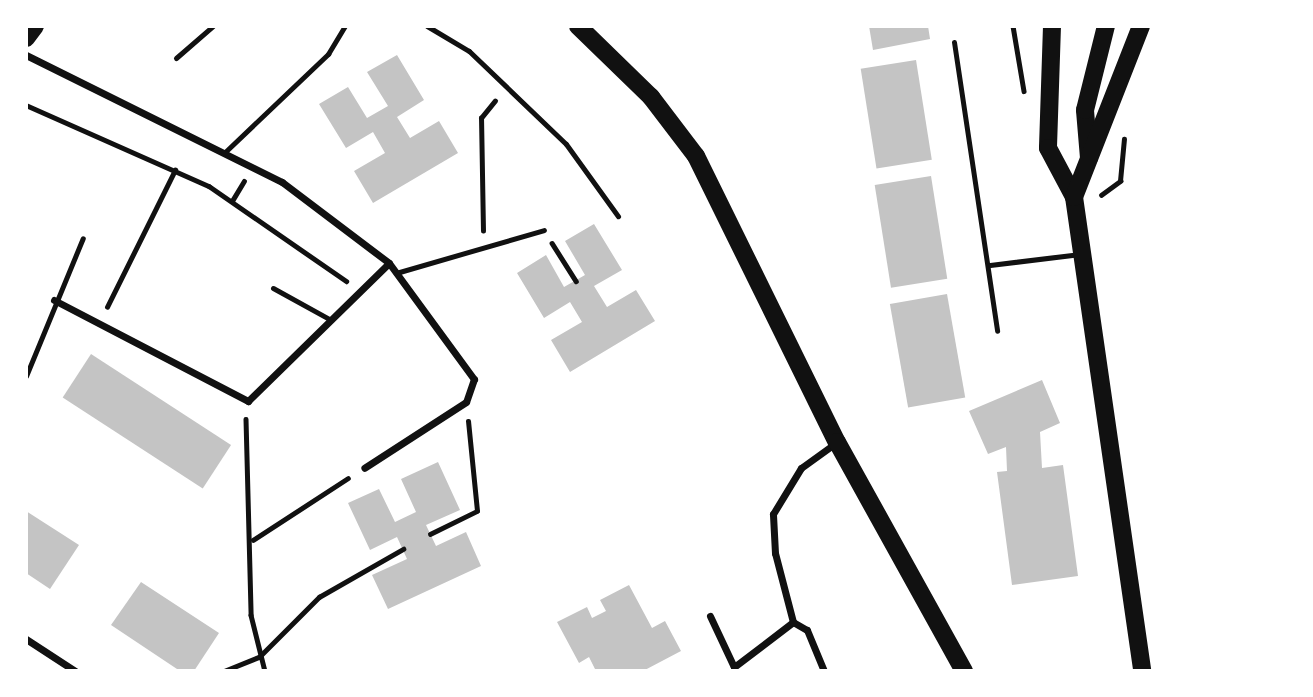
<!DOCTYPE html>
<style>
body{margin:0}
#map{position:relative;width:1313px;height:697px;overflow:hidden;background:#fff;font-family:Commissioner,sans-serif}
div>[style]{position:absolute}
.building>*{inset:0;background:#c4c4c4;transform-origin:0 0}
.path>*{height:4.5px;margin:-2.25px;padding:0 2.25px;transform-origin:2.25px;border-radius:2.25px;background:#111}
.service>*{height:5px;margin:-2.5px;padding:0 2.5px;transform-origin:2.5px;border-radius:2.5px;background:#111}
.minor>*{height:7px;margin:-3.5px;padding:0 3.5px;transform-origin:3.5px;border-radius:3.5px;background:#111}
.primary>*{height:18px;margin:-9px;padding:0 9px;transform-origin:9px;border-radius:9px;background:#111}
span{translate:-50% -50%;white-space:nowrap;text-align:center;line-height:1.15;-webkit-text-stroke:5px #fff;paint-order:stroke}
.frame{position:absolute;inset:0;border:28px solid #fff;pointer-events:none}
</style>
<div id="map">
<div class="building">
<div style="clip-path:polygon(869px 26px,928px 26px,930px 39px,873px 50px)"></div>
<div style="clip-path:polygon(397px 55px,424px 100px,397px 117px,410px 138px,439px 121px,458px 153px,373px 203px,354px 171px,385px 153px,373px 132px,346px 148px,319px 104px,348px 87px,367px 118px,388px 106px,367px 72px)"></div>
<div style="left:916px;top:60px;width:101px;height:56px;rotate:81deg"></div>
<div style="left:931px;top:176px;width:104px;height:57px;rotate:81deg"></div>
<div style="clip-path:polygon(594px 224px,622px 270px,594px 286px,607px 307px,636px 290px,655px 321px,570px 372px,551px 340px,582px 322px,570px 302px,544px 318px,517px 273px,546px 255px,564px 287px,585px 275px,565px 241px)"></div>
<div style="left:947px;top:294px;width:105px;height:58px;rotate:80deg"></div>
<div style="left:91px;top:354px;width:167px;height:52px;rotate:33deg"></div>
<div style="clip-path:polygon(1042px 380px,1060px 423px,1040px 432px,1042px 468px,1063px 465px,1078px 576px,1012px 585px,997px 472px,1007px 471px,1006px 447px,988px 454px,969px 411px)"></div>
<div style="clip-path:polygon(438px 462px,460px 510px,426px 525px,436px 546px,466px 532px,481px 566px,388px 609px,372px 575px,407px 559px,397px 537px,370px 550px,348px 503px,379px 489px,395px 522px,416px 512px,401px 479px)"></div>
<div style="clip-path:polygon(26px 511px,79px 545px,50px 589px,26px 573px)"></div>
<div style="clip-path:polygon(141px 582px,219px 633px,194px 671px,180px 671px,111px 625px)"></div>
<div style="clip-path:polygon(629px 585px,652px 628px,665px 621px,681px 651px,643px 671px,596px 671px,589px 657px,579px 663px,557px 622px,587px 607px,592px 618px,606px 611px,600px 600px)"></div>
</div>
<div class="path">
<div style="left:1013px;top:26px;width:66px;rotate:80.4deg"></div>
<div style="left:26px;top:105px;width:200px;rotate:23.9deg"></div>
<div style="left:209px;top:186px;width:167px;rotate:34.7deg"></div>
<div style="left:1101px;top:195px;width:24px;rotate:-36deg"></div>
<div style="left:1120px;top:181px;width:42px;rotate:-84.6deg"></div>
<div style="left:232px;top:201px;width:23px;rotate:-59deg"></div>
<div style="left:483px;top:231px;width:113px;rotate:-91deg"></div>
<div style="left:481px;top:118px;width:22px;rotate:-51deg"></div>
<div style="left:552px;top:243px;width:45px;rotate:57.7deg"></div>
<div style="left:107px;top:307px;width:153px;rotate:-63.6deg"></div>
<div style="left:246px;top:419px;width:196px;rotate:88.5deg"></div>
<div style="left:251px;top:615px;width:58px;rotate:76deg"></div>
<div style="left:430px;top:534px;width:52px;rotate:-26.1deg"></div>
<div style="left:477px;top:511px;width:90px;rotate:-95.7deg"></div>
<div style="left:253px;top:540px;width:113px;rotate:-33.1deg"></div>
<div style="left:224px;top:671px;width:38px;rotate:-22deg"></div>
<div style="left:259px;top:657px;width:85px;rotate:-45deg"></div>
<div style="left:319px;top:597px;width:97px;rotate:-29.7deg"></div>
</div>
<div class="service">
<div style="left:427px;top:26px;width:49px;rotate:30.8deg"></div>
<div style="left:469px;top:51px;width:134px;rotate:43.8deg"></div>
<div style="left:566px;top:144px;width:89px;rotate:54.2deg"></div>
<div style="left:954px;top:42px;width:292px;rotate:81.5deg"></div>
<div style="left:176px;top:58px;width:49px;rotate:-40.9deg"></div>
<div style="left:224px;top:153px;width:144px;rotate:-43.6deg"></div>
<div style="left:328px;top:54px;width:33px;rotate:-59deg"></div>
<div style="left:990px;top:265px;width:91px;rotate:-7deg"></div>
<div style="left:396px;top:273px;width:154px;rotate:-16.2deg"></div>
<div style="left:273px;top:288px;width:66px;rotate:28.9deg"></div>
<div style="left:26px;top:376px;width:149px;rotate:-67.6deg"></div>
</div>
<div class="minor">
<div style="left:26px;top:55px;width:286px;rotate:26.4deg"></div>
<div style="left:282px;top:182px;width:134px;rotate:37.1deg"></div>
<div style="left:389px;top:263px;width:144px;rotate:53.8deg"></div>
<div style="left:474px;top:379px;width:24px;rotate:109deg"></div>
<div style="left:466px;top:402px;width:121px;rotate:147.1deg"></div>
<div style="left:54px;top:300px;width:219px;rotate:27.5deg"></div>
<div style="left:248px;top:401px;width:197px;rotate:-44.4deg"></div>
<div style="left:710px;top:616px;width:56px;rotate:64.8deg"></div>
<div style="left:734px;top:667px;width:74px;rotate:-37.3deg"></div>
<div style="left:793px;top:622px;width:71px;rotate:-104.6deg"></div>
<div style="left:775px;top:553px;width:39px;rotate:-93deg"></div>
<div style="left:773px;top:514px;width:54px;rotate:-58.7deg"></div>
<div style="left:801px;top:468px;width:44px;rotate:-35.8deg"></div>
<div style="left:793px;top:622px;width:16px;rotate:30deg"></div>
<div style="left:807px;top:630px;width:44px;rotate:67.5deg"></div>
<div style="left:26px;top:639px;width:59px;rotate:33.1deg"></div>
</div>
<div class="primary">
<div style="left:578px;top:26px;width:102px;rotate:44.2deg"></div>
<div style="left:651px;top:97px;width:74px;rotate:52.7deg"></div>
<div style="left:696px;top:156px;width:319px;rotate:63.8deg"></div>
<div style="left:837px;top:442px;width:262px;rotate:61deg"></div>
<div style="left:1052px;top:26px;width:122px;rotate:91.9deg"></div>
<div style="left:1048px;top:148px;width:55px;rotate:62deg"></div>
<div style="left:1074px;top:197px;width:479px;rotate:81.8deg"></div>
<div style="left:26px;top:38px;width:15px;rotate:-53deg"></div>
<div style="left:1089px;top:158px;width:48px;rotate:-94.8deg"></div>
<div style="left:1085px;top:110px;width:87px;rotate:-76deg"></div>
<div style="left:1074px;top:197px;width:184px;rotate:-68.6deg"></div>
</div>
<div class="frame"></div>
</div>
